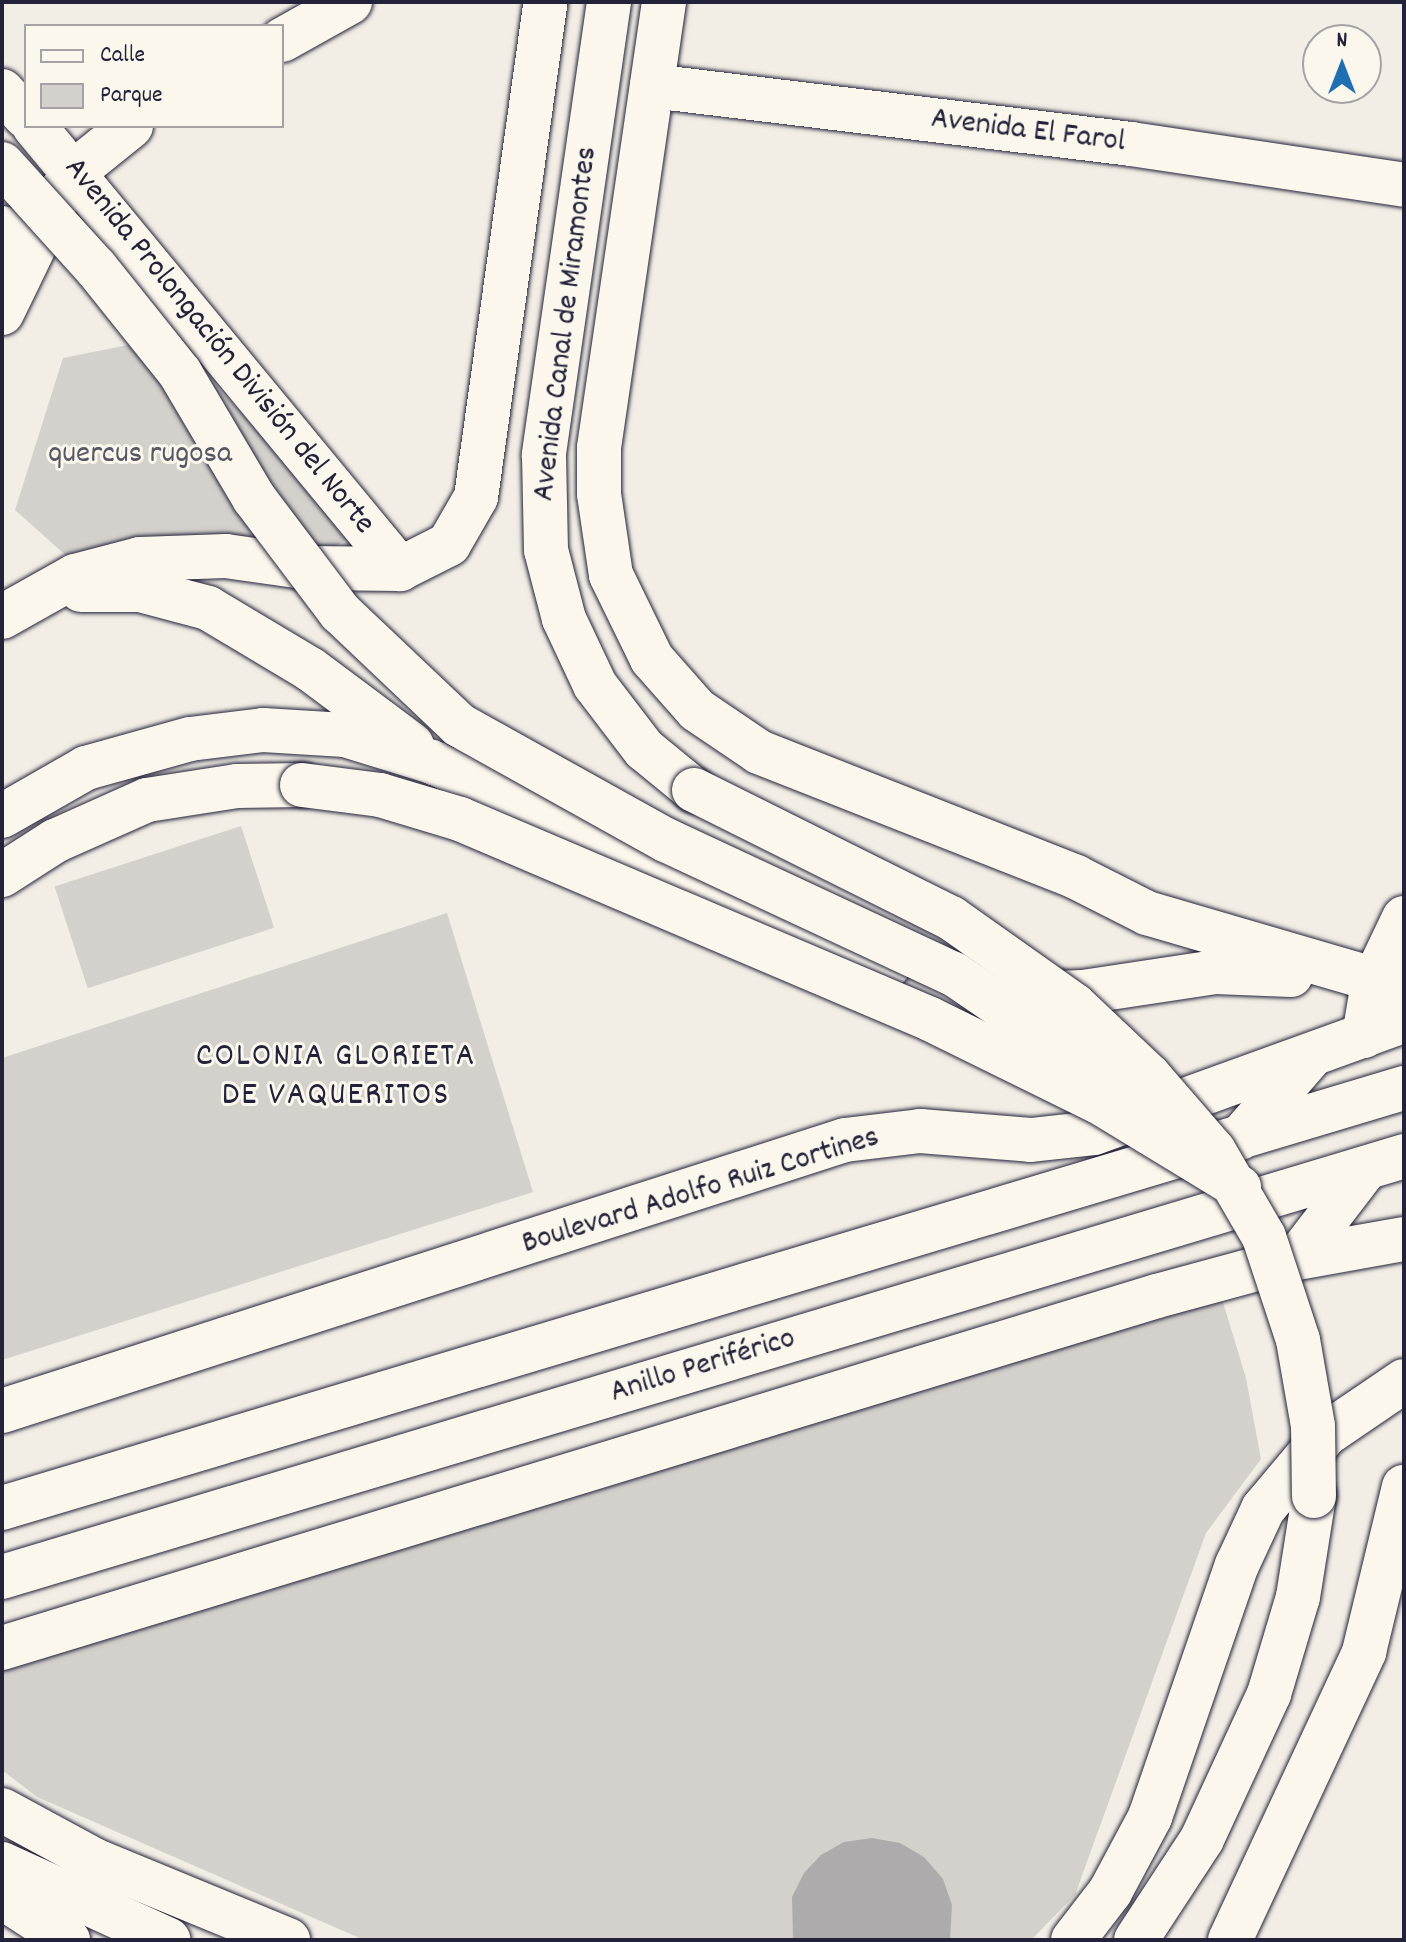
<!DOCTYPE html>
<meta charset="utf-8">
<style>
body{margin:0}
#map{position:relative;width:1406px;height:1942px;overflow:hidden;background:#f2eee5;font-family:Dekko,sans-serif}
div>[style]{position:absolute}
.green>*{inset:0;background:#d4d1cc;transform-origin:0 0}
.water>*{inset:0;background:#aeabad}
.roads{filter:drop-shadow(0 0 2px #22223b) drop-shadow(0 0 2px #22223b)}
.minor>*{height:44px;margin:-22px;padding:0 22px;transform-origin:22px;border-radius:22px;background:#fbf7ec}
.major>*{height:44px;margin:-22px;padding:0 22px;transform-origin:22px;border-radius:22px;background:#fbf7ec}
.highway>*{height:44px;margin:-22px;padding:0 22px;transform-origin:22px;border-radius:22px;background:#fbf7ec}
.bridges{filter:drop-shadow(0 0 2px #22223b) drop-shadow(0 0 2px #22223b)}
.major-bridge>*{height:44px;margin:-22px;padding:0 22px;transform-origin:22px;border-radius:22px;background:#fbf7ec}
span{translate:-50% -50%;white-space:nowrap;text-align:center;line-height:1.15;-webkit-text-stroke:6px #fbf7ec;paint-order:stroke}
.street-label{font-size:32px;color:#22223b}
.park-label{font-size:32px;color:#575766}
.neighbourhood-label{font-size:34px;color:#22223b;letter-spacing:2px}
.frame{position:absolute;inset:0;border:4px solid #22223b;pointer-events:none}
.legend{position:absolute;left:24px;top:24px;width:260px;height:104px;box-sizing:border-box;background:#fbf7ec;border:2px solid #a4a2a5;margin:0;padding:10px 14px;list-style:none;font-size:24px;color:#22223b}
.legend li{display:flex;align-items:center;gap:16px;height:40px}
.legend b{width:40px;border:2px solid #a4a2a5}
.north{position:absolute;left:1302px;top:24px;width:80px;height:80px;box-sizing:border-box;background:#fbf7ec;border:2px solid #a4a2a5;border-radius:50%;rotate:0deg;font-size:22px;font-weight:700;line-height:32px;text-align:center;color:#22223b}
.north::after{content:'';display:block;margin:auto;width:28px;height:36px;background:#1f6fb2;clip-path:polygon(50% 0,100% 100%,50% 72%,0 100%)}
</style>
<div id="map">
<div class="green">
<div style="clip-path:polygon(168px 337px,240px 411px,353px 536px,320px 554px,71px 560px,15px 510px,63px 358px)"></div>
<div style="left:241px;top:826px;width:107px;height:196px;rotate:72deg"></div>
<div style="clip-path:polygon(447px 913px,533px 1192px,2px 1360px,2px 1058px)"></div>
<div style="clip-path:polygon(1222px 1299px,1246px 1378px,1261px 1459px,1206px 1533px,1075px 1895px,1031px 1940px,364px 1940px,37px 1797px,2px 1770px,2px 1670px)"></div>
</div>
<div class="water">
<div style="clip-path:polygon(872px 1838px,900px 1843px,924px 1857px,943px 1879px,952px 1905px,950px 1940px,793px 1940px,792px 1897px,804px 1873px,821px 1855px,844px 1842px)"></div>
</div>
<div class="roads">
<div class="minor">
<div style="left:282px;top:40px;width:78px;rotate:-29.2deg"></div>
<div style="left:652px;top:86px;width:482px;rotate:6.9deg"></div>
<div style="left:1131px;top:144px;width:276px;rotate:8.5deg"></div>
<div style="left:2px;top:313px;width:136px;rotate:-64.2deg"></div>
<div style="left:61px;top:191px;width:37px;rotate:-49deg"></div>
<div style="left:85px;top:163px;width:59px;rotate:-38.8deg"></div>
<div style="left:1364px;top:1036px;width:54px;rotate:-80.4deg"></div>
<div style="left:1373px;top:983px;width:72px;rotate:-64.5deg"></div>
</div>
<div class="major">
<div style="left:609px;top:2px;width:458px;rotate:98.2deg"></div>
<div style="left:544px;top:455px;width:95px;rotate:88.8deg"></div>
<div style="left:546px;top:550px;width:71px;rotate:75.4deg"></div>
<div style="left:564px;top:619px;width:73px;rotate:64.8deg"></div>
<div style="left:595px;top:685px;width:81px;rotate:52.6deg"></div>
<div style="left:644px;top:749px;width:65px;rotate:39.4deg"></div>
<div style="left:664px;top:2px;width:451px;rotate:98.3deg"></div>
<div style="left:599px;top:448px;width:46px;rotate:90deg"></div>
<div style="left:599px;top:494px;width:82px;rotate:81.6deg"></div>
<div style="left:611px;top:575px;width:93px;rotate:64deg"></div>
<div style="left:652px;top:659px;width:68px;rotate:48.6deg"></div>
<div style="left:697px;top:710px;width:75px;rotate:34.1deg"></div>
<div style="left:759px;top:752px;width:341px;rotate:21.5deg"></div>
<div style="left:1076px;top:877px;width:80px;rotate:26.9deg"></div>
<div style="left:1147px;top:913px;width:268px;rotate:16.3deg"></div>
<div style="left:2px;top:91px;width:35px;rotate:47deg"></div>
<div style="left:34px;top:126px;width:575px;rotate:50.44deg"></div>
<div style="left:2px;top:228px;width:34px;rotate:63deg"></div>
<div style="left:17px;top:258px;width:21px;rotate:87deg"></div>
<div style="left:81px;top:590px;width:59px"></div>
<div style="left:140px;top:590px;width:70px;rotate:14.8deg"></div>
<div style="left:208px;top:608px;width:119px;rotate:30.9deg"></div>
<div style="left:310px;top:669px;width:127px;rotate:36.7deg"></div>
<div style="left:2px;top:617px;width:84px;rotate:-29.3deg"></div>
<div style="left:75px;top:576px;width:67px;rotate:-14.7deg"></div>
<div style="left:140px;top:559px;width:86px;rotate:-2deg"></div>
<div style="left:226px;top:556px;width:85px;rotate:8.1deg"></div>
<div style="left:310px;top:568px;width:90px;rotate:0.6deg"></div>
<div style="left:400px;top:569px;width:55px;rotate:-27deg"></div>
<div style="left:449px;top:544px;width:54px;rotate:-60.1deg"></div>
<div style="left:476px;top:497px;width:500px;rotate:-82deg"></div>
<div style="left:2px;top:816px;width:97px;rotate:-29.7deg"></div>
<div style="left:86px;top:768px;width:108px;rotate:-15.6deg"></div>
<div style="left:190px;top:739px;width:74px;rotate:-7deg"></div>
<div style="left:263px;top:730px;width:82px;rotate:3.5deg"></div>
<div style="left:345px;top:735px;width:91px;rotate:17.2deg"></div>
<div style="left:432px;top:762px;width:500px;rotate:24.1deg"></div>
<div style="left:2px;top:875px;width:63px;rotate:-32.7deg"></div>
<div style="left:55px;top:841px;width:101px;rotate:-24deg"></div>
<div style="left:147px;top:800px;width:91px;rotate:-8.8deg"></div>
<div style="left:237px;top:786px;width:65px;rotate:-0.9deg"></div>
<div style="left:1029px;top:994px;width:54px;rotate:-2.1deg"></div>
<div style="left:1083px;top:992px;width:134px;rotate:-8.6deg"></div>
<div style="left:1215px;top:972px;width:76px;rotate:2.3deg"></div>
<div style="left:2px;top:1411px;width:885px;rotate:-17.82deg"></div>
<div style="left:845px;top:1140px;width:76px;rotate:-6.8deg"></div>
<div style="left:920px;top:1131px;width:111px;rotate:4.6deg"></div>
<div style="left:1031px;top:1140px;width:63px;rotate:-6.3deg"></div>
<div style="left:1094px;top:1133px;width:330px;rotate:-19.9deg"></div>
<div style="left:2px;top:1648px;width:1207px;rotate:-16.95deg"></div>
<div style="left:1157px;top:1296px;width:145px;rotate:-15.2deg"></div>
<div style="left:1297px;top:1258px;width:109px;rotate:-10.1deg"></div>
<div style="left:2px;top:1810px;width:105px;rotate:28.5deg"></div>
<div style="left:94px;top:1860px;width:210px;rotate:22.4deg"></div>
<div style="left:2px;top:1864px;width:183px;rotate:24.5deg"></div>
<div style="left:2px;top:1897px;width:79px;rotate:33.1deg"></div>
<div style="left:1073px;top:1940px;width:61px;rotate:-52.4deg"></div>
<div style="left:1110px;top:1892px;width:85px;rotate:-61.9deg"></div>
<div style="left:1150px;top:1817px;width:267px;rotate:-71deg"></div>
<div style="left:1237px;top:1565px;width:62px;rotate:-65.1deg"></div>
<div style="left:1263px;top:1509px;width:98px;rotate:-50deg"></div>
<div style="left:1326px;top:1434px;width:94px;rotate:-34.2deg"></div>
<div style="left:1136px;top:1940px;width:121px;rotate:-56.8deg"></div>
<div style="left:1202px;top:1839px;width:160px;rotate:-65.2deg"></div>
<div style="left:1269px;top:1694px;width:101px;rotate:-73.4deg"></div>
<div style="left:1298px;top:1597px;width:102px;rotate:-81deg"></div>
<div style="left:1230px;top:1940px;width:318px;rotate:-65deg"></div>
<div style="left:1364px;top:1652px;width:170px;rotate:-76.4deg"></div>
</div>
<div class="highway">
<div style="left:1240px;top:1138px;width:108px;rotate:-49.1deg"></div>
<div style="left:1297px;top:1258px;width:113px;rotate:-52.5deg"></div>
<div style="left:2px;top:1508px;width:1464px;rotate:-16.68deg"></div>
<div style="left:2px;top:1577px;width:1464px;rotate:-16.71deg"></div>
</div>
</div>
<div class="bridges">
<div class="major-bridge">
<div style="left:2px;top:164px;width:140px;rotate:47.9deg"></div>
<div style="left:96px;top:268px;width:134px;rotate:51.3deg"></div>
<div style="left:180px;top:373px;width:145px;rotate:59.4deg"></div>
<div style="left:254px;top:498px;width:143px;rotate:53deg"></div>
<div style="left:340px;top:612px;width:164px;rotate:43.5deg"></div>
<div style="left:459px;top:725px;width:237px;rotate:29.1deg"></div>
<div style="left:666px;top:840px;width:318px;rotate:25deg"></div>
<div style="left:954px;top:974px;width:127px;rotate:34.4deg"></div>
<div style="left:1059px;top:1046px;width:124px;rotate:43.7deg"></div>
<div style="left:302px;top:785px;width:79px;rotate:7.3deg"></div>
<div style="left:380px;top:795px;width:84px;rotate:16.7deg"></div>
<div style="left:460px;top:819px;width:511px;rotate:23.05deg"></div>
<div style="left:930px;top:1019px;width:188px;rotate:26.2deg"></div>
<div style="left:1099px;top:1102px;width:164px;rotate:31.3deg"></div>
<div style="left:694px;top:790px;width:287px;rotate:26.5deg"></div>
<div style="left:951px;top:918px;width:151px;rotate:35.3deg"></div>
<div style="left:1074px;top:1005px;width:103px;rotate:43.4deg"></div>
<div style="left:1149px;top:1076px;width:99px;rotate:49.1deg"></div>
<div style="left:1214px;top:1151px;width:99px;rotate:59.8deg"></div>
<div style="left:1264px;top:1237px;width:108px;rotate:71.7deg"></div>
<div style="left:1298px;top:1340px;width:87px;rotate:80.1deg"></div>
<div style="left:1313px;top:1426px;width:70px;rotate:89.2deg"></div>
</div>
</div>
<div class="street-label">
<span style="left:1028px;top:132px;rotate:7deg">Avenida El Farol</span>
<span style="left:567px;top:324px;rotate:-83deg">Avenida Canal de Miramontes</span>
<span style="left:218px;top:347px;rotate:51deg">Avenida Prolongación División del Norte</span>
<span style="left:701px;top:1192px;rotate:-17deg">Boulevard Adolfo Ruiz Cortines</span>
<span style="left:703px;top:1367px;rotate:-17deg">Anillo Periférico</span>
</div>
<div class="park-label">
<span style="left:140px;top:455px">quercus rugosa</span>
</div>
<div class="neighbourhood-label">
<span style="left:336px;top:1077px">COLONIA GLORIETA<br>DE VAQUERITOS</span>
</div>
<div class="frame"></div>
<ul class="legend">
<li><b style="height:10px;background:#fbf7ec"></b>Calle</li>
<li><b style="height:22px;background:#d4d1cc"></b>Parque</li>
</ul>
<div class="north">N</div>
</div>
